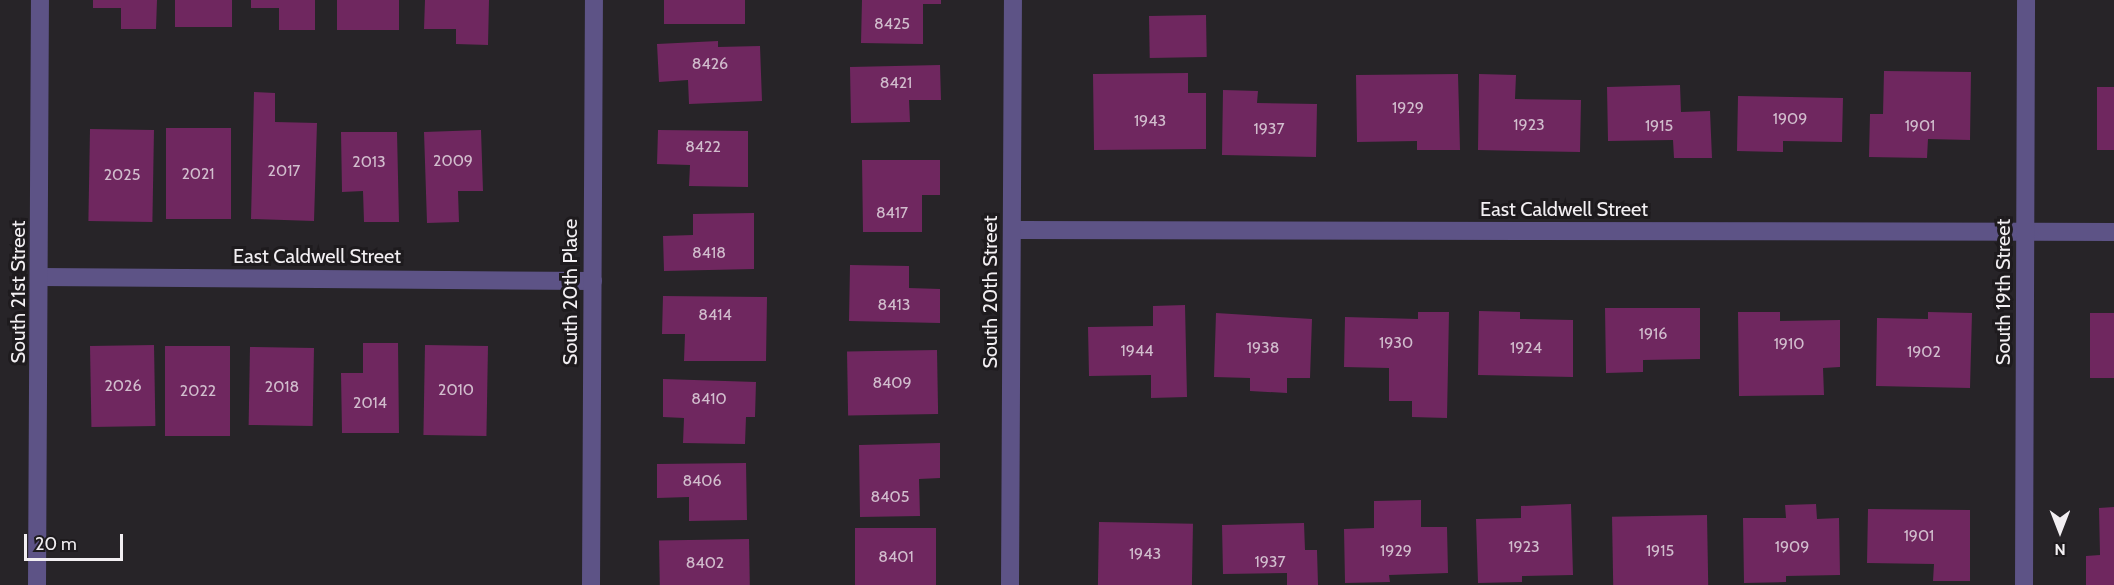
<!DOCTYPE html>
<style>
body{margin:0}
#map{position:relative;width:2114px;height:585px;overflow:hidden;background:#272428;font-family:Cabin,sans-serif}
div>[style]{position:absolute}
.building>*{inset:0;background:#6f275f;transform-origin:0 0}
.minor>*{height:18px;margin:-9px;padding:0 9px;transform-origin:9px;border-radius:9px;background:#5d5386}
span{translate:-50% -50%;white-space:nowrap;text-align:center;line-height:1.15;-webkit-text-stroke:6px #1e1b1e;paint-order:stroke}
.number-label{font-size:16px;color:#d1bdcd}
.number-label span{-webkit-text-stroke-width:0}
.street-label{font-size:20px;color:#f2eff2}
.north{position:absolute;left:2030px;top:501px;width:60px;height:60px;-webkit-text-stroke:4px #1e1b1e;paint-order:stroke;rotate:180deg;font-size:16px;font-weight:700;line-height:24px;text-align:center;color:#f2eff2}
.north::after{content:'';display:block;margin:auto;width:21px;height:27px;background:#f2eff2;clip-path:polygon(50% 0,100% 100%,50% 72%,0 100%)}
.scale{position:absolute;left:24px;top:534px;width:99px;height:27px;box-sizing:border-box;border:3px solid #f2eff2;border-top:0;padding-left:8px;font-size:18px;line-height:21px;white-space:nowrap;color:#f2eff2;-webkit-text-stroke:4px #1e1b1e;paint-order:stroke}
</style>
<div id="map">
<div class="building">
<div style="clip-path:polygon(93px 0,157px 0,156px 29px,121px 29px,121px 8px,93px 8px)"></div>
<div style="left:175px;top:0;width:57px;height:27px"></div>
<div style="clip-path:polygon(251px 0,315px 0,315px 30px,279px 30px,279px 8px,251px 8px)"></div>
<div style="left:337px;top:0;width:62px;height:30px"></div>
<div style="clip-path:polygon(425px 0,489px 0,488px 45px,456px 44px,456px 29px,424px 29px)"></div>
<div style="left:664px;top:0;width:81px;height:24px"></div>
<div style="clip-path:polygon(862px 0,941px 0,941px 4px,923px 4px,923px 44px,861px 43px)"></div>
<div style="left:1206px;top:15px;width:42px;height:57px;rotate:89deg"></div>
<div style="clip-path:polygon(718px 41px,718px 47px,760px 46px,762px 101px,689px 104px,688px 80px,659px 82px,657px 44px)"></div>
<div style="clip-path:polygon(940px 65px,941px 100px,909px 100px,910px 122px,851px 123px,850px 67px)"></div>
<div style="clip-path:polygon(1884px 71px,1971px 72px,1970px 140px,1928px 139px,1927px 158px,1869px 157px,1870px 114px,1883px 114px)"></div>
<div style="clip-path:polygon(1188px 73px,1188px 93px,1206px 93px,1206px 149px,1094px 150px,1093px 74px)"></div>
<div style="clip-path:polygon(1458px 74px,1460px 150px,1417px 150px,1417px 141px,1357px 142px,1356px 75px)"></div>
<div style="clip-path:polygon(1479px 74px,1516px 75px,1515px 99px,1581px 100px,1580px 152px,1478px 150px)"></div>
<div style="clip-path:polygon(1680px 85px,1681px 112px,1710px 111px,1712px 158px,1674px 158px,1673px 140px,1608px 141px,1607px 87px)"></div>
<div style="left:2097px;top:87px;width:17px;height:63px"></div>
<div style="clip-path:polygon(1223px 90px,1258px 91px,1257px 103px,1317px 104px,1316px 157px,1222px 155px)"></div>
<div style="clip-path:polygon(254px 92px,275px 93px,275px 122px,317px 123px,314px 221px,251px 219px)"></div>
<div style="clip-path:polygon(1738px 96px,1843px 98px,1842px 142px,1783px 141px,1783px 152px,1737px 151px)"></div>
<div style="left:166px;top:128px;width:65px;height:91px"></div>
<div style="left:90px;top:129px;width:64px;height:92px;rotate:1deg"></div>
<div style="clip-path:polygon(481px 130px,483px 191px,458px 191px,459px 222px,427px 223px,424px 132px)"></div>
<div style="clip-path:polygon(658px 130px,748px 131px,748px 187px,689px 186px,690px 165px,657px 164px)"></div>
<div style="clip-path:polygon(341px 132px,397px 132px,399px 222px,364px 222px,363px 191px,342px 192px)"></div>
<div style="clip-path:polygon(862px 160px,940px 160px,940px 195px,922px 195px,922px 232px,863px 232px)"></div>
<div style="clip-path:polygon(754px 213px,754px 269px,664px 271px,663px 236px,693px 235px,693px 214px)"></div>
<div style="clip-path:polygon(850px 265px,909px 266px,909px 288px,940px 289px,940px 323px,849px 321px)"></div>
<div style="clip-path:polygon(663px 296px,767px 297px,766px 361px,684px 361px,685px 334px,662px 334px)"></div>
<div style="clip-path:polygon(1185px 305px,1187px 397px,1151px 398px,1151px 375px,1089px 376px,1088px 327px,1153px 326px,1153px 306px)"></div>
<div style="clip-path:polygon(1605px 308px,1700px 308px,1700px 359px,1643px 360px,1643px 372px,1606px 373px)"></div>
<div style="clip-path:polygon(1479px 311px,1520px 312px,1520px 319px,1573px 320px,1573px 377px,1478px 375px)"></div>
<div style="clip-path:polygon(1418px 312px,1449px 312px,1447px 418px,1412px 417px,1412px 401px,1389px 401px,1389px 368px,1344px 367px,1345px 317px,1418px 319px)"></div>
<div style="clip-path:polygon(1738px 312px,1780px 312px,1780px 321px,1840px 320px,1840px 367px,1823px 368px,1824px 395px,1739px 396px)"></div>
<div style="clip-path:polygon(1928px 312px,1972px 313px,1970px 388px,1876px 386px,1877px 318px,1928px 319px)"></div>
<div style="clip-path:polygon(1216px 313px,1312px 319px,1310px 378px,1287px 378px,1287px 393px,1250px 391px,1250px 378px,1214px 377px)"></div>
<div style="left:2090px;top:313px;width:24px;height:65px"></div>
<div style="clip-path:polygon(363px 343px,398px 343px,399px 433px,342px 433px,341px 373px,363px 373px)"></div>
<div style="left:154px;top:345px;width:81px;height:64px;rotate:89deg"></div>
<div style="left:425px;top:345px;width:63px;height:90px;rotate:1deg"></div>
<div style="left:165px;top:346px;width:65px;height:90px"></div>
<div style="left:250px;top:347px;width:64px;height:78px;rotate:1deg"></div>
<div style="left:937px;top:350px;width:64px;height:90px;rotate:89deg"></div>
<div style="clip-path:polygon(663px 379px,756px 382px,755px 417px,746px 417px,745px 444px,683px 443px,684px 418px,663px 417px)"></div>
<div style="clip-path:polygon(940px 443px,940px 478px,919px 479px,920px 516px,860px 517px,859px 445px)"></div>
<div style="clip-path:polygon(746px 463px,747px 520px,689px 521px,689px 497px,657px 498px,657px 464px)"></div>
<div style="clip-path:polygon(1421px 500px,1421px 527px,1447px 527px,1448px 573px,1389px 575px,1390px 582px,1345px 583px,1344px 529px,1374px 528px,1374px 501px)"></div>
<div style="clip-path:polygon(1571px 504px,1573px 575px,1522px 576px,1522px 582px,1478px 583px,1476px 519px,1521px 518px,1521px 506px)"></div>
<div style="clip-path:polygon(1816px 504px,1817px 519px,1839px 518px,1840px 575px,1786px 576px,1786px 582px,1744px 583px,1743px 518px,1786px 518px,1785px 505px)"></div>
<div style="clip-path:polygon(2114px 507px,2114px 585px,2086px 585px,2086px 556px,2100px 555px,2099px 508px)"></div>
<div style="clip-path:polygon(1868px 509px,1970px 510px,1970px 581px,1933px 581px,1934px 564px,1867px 563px)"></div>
<div style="left:1707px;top:515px;width:70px;height:95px;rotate:89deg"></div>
<div style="left:1099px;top:522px;width:94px;height:63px;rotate:1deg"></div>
<div style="clip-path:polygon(1304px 523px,1305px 550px,1317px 550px,1318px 585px,1287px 585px,1287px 573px,1223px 574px,1222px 525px)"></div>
<div style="left:936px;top:528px;width:57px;height:81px;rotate:90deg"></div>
<div style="left:749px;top:539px;width:46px;height:90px;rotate:89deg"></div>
</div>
<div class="minor">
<div style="left:1013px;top:230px;width:1101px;rotate:0.1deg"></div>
<div style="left:41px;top:277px;width:552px;rotate:0.42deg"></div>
<div style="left:37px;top:585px;width:585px;rotate:-89.71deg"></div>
<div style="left:591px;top:585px;width:585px;rotate:-89.71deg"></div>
<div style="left:1010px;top:585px;width:585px;rotate:-89.71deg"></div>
<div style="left:2024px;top:585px;width:585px;rotate:-89.8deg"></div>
</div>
<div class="number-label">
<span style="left:892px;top:24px">8425</span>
<span style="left:710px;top:64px">8426</span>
<span style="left:896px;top:83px">8421</span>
<span style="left:1408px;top:108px">1929</span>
<span style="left:1790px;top:119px">1909</span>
<span style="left:1150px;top:121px">1943</span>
<span style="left:1529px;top:125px">1923</span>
<span style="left:1659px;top:126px">1915</span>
<span style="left:1920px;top:126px">1901</span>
<span style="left:1269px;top:129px">1937</span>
<span style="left:703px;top:147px">8422</span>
<span style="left:453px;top:161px">2009</span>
<span style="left:369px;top:162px">2013</span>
<span style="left:284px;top:171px">2017</span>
<span style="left:198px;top:174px">2021</span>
<span style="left:122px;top:175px">2025</span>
<span style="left:892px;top:213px">8417</span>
<span style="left:709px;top:253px">8418</span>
<span style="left:894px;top:305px">8413</span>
<span style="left:715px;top:315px">8414</span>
<span style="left:1653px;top:334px">1916</span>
<span style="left:1396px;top:343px">1930</span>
<span style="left:1789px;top:344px">1910</span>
<span style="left:1263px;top:348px">1938</span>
<span style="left:1526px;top:348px">1924</span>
<span style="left:1137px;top:351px">1944</span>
<span style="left:1924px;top:352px">1902</span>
<span style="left:892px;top:383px">8409</span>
<span style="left:123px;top:386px">2026</span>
<span style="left:282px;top:387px">2018</span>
<span style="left:456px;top:390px">2010</span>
<span style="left:198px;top:391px">2022</span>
<span style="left:709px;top:399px">8410</span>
<span style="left:370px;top:403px">2014</span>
<span style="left:702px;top:481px">8406</span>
<span style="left:890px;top:497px">8405</span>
<span style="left:1919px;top:536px">1901</span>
<span style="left:1524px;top:547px">1923</span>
<span style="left:1792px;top:547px">1909</span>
<span style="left:1396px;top:551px">1929</span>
<span style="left:1660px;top:551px">1915</span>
<span style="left:1145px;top:554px">1943</span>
<span style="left:896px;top:557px">8401</span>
<span style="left:1270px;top:562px">1937</span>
<span style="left:705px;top:563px">8402</span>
</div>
<div class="street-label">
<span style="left:1564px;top:209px">East Caldwell Street</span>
<span style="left:317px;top:256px">East Caldwell Street</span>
<span style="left:18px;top:292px;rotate:-90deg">South 21st Street</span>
<span style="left:570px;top:292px;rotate:-90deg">South 20th Place</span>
<span style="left:990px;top:292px;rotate:-90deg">South 20th Street</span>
<span style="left:2003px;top:292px;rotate:-90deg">South 19th Street</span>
</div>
<div class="north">N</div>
<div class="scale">20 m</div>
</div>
